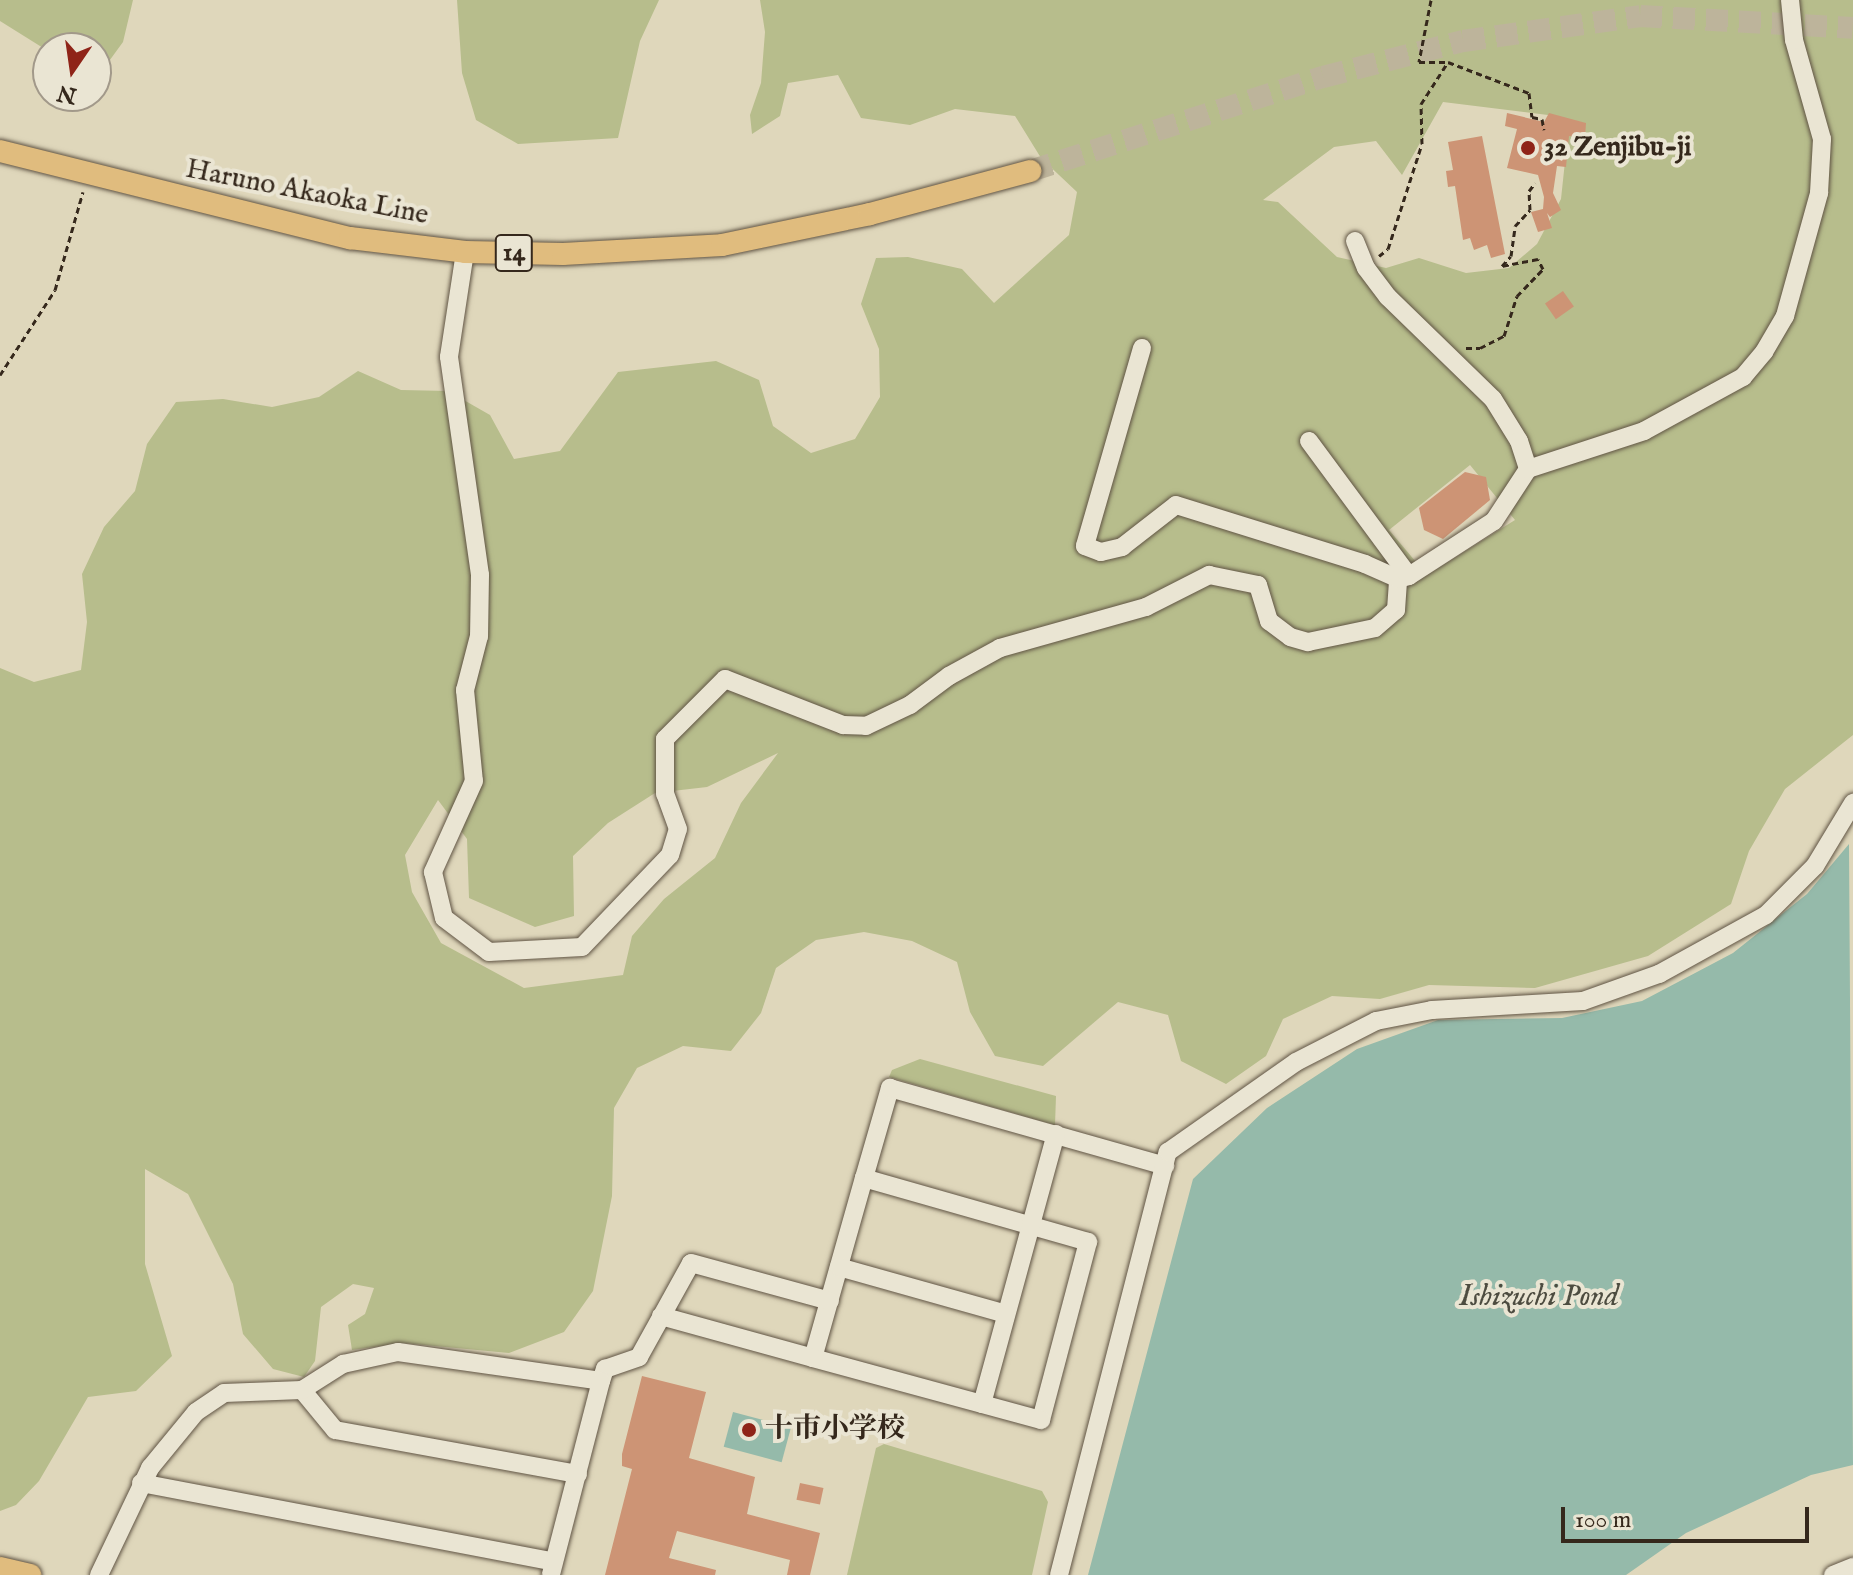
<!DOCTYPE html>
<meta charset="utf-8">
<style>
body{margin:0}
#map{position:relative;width:1853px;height:1575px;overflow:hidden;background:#dfd7bb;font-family:"IM FELL English","Noto Serif JP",serif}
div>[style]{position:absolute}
.green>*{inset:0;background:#b7bd8c}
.water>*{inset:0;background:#95baaa;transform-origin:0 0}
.building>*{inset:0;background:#cd9475;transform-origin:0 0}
.major-tunnel>*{height:22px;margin-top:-11px;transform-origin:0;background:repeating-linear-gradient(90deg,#bdb49b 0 22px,transparent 0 33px)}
.path>*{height:3px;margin-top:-1.5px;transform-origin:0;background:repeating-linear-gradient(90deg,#35281c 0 6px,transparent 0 10px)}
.roads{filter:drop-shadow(0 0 2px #605444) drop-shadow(0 0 2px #605444)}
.minor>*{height:18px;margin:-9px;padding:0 9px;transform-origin:9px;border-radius:9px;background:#eae5d3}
.major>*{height:22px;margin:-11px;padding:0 11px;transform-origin:11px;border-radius:11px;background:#e0bc7e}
.dots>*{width:22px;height:22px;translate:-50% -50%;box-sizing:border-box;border:4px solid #eae5d3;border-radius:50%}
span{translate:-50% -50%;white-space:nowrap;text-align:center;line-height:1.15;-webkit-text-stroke:8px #eae5d3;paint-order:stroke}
.shield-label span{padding:2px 6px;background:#eae5d3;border:2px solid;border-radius:6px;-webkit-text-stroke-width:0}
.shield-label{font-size:26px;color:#35281c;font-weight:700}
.poi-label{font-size:28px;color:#35281c;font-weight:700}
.left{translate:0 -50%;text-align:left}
.street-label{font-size:28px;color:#35281c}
.water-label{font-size:30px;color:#4d4c40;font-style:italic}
.north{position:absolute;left:32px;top:32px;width:80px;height:80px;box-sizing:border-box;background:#eae5d3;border:2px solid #a2998a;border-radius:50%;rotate:193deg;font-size:22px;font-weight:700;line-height:32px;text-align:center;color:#35281c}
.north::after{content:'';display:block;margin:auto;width:28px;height:36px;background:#8f2418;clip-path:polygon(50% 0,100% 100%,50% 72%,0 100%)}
.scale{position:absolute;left:1561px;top:1507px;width:248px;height:36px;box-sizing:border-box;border:4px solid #35281c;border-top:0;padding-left:10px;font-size:24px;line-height:28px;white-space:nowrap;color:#35281c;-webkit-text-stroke:6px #eae5d3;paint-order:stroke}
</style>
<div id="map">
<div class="green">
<div style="clip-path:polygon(0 0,133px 0,123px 42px,96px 79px,96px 48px,48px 51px,0 21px)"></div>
<div style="clip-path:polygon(457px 0,659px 0,640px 41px,618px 138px,518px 144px,476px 120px,462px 73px)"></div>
<div style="clip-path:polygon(evenodd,760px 0,1853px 0,1853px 735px,1785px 789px,1749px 851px,1731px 904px,1648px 956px,1535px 988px,1429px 985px,1380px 999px,1332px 996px,1283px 1019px,1266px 1056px,1226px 1084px,1181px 1061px,1168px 1015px,1118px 1002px,1043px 1066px,995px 1056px,970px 1012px,957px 962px,912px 941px,864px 932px,816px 940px,776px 968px,761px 1013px,731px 1051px,683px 1046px,637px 1068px,614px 1108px,612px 1196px,593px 1291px,564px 1332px,509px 1353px,403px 1343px,352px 1350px,348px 1325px,365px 1314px,374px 1288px,353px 1284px,321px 1307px,315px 1361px,304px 1377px,273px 1369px,243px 1334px,233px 1284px,188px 1194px,145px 1169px,145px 1264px,172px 1356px,136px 1391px,88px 1397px,39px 1481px,16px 1505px,0 1511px,0 668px,34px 682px,81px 670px,87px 622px,82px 574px,104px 527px,135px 491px,147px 444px,176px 402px,223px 399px,272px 407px,319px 397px,358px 371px,401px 390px,448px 391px,490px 415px,514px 459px,560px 451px,618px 372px,716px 361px,759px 380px,773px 426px,811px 453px,855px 439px,880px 397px,879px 349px,861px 304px,876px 258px,908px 257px,962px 269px,994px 303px,1069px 235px,1077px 192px,1041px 158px,1015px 116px,955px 109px,910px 125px,861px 118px,838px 75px,788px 83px,780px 116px,752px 134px,750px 115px,761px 83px,765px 32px,760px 0,1443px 102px,1556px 116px,1566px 152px,1561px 199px,1537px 244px,1509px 268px,1466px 273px,1419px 258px,1386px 268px,1337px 257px,1278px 202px,1263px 200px,1334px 147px,1376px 141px,1402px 175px,1443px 102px,760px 0,1470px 465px,1515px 520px,1427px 575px,1389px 530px,1470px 465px,760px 0,778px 753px,741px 803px,715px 858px,664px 899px,632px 936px,623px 975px,524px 988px,441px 943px,412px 892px,405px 855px,438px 800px,467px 839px,469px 898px,535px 927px,574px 916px,573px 856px,608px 823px,655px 793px,707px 787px,778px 753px)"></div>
<div style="clip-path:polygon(920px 1059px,1056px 1096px,1055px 1125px,889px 1077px,892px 1070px)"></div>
<div style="clip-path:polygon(884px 1444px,1042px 1491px,1048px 1502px,1032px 1575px,847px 1575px,876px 1448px)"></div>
</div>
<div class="water">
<div style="clip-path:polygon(1849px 844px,1853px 1465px,1811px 1475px,1686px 1533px,1626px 1575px,1088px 1575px,1193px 1179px,1267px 1108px,1357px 1049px,1438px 1020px,1562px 1018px,1642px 1001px,1733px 953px,1807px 894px)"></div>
<div style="left:733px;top:1412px;width:60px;height:36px;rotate:15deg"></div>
</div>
<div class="building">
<div style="clip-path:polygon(1507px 113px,1544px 122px,1549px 113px,1586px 123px,1585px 138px,1569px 136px,1566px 167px,1557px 166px,1553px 193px,1561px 210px,1550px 217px,1547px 213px,1552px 228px,1538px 232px,1531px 212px,1543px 209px,1544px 197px,1538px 175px,1507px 168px,1517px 129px,1505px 126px)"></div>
<div style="clip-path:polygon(1482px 136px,1505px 254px,1491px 258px,1487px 245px,1474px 250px,1470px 238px,1463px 240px,1455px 186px,1448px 187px,1446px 171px,1453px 170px,1448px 142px)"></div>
<div style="left:1563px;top:291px;width:19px;height:22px;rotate:55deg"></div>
<div style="clip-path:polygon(1465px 472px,1486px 477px,1490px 500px,1443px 539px,1424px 530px,1419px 508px)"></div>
<div style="clip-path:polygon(642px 1376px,706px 1392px,689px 1458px,755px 1477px,747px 1514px,820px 1533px,810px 1575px,787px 1575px,790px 1560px,677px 1531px,669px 1558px,716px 1570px,715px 1575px,605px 1575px,632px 1469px,622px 1466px,622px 1454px)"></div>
<div style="left:800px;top:1483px;width:24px;height:17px;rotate:12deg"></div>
</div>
<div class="major-tunnel">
<div style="left:1030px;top:171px;width:308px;rotate:-17.8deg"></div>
<div style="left:1323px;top:77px;width:145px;rotate:-14.4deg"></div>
<div style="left:1463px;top:41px;width:179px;rotate:-8deg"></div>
<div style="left:1640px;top:16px;width:213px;rotate:3.2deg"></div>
</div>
<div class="path">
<div style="left:1431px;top:0;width:63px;rotate:101deg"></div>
<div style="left:1419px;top:62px;width:29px"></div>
<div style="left:1448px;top:62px;width:87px;rotate:20.9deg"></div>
<div style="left:1529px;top:93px;width:24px;rotate:83deg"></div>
<div style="left:1532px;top:117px;width:10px;rotate:11deg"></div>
<div style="left:1542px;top:119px;width:11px;rotate:80deg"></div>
<div style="left:1379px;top:256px;width:11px;rotate:-38deg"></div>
<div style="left:1388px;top:249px;width:110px;rotate:-72.1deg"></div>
<div style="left:1422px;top:144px;width:40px;rotate:-91.4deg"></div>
<div style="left:1421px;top:104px;width:50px;rotate:-57.3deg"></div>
<div style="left:1466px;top:348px;width:14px"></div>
<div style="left:1480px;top:348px;width:27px;rotate:-27deg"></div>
<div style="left:1504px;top:336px;width:42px;rotate:-72deg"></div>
<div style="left:1517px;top:296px;width:37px;rotate:-46deg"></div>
<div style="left:1543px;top:269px;width:11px;rotate:-117deg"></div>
<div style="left:1538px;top:259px;width:37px;rotate:169deg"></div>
<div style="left:1502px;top:266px;width:13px;rotate:-48deg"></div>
<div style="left:1511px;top:256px;width:30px;rotate:-82deg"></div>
<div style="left:1515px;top:226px;width:22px;rotate:-47deg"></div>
<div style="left:1530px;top:210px;width:19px;rotate:-93deg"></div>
<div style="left:1529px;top:191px;width:10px;rotate:-53deg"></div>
<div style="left:0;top:375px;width:101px;rotate:-57.1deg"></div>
<div style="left:55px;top:290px;width:102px;rotate:-74.1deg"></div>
</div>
<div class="roads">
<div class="minor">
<div style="left:1355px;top:241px;width:29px;rotate:68deg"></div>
<div style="left:1366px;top:268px;width:36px;rotate:53deg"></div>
<div style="left:1388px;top:297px;width:146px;rotate:44.2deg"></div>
<div style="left:1493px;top:399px;width:49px;rotate:58.2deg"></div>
<div style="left:1519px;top:441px;width:29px;rotate:72deg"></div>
<div style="left:465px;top:252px;width:106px;rotate:98.7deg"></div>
<div style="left:449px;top:357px;width:220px;rotate:81.9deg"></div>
<div style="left:480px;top:575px;width:61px;rotate:90.9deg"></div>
<div style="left:479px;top:636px;width:56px;rotate:104.5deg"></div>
<div style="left:465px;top:690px;width:91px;rotate:84.4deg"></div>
<div style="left:474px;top:781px;width:100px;rotate:114.3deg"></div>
<div style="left:433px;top:872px;width:47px;rotate:76.6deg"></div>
<div style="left:444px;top:918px;width:56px;rotate:37.1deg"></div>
<div style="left:489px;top:952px;width:93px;rotate:-3.1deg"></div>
<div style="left:582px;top:947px;width:127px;rotate:-46.3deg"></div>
<div style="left:670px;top:855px;width:27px;rotate:-73deg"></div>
<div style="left:678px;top:829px;width:37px;rotate:-110deg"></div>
<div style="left:665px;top:794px;width:55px;rotate:-90deg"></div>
<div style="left:665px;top:739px;width:85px;rotate:-45deg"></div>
<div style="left:725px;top:679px;width:127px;rotate:21.3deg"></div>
<div style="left:843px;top:725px;width:23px;rotate:2deg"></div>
<div style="left:866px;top:726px;width:49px;rotate:-25.5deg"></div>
<div style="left:910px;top:705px;width:49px;rotate:-36.6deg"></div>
<div style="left:949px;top:676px;width:58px;rotate:-28.8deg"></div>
<div style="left:1000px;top:648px;width:152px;rotate:-15.7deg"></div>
<div style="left:1146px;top:607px;width:71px;rotate:-26.9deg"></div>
<div style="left:1209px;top:575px;width:50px;rotate:11.5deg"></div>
<div style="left:1258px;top:585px;width:38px;rotate:73deg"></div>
<div style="left:1269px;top:621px;width:26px;rotate:37deg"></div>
<div style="left:1290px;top:637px;width:19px;rotate:16deg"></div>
<div style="left:1308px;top:642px;width:68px;rotate:-11.8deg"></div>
<div style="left:1375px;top:628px;width:28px;rotate:-41deg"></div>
<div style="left:1396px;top:610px;width:31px;rotate:-86deg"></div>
<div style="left:1142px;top:348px;width:206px;rotate:106.1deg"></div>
<div style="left:1085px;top:546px;width:17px;rotate:21deg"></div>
<div style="left:1101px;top:552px;width:22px;rotate:-13deg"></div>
<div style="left:1122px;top:547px;width:68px;rotate:-37.9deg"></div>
<div style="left:1176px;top:505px;width:198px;rotate:17.3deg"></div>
<div style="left:1365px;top:564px;width:36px;rotate:24deg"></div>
<div style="left:1398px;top:579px;width:11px;rotate:-15deg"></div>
<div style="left:1409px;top:576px;width:101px;rotate:-32.9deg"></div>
<div style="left:1494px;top:521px;width:62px;rotate:-56.8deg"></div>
<div style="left:1528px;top:469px;width:122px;rotate:-18.1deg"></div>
<div style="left:1644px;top:431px;width:113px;rotate:-28.6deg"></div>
<div style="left:1743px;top:377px;width:33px;rotate:-50deg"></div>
<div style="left:1764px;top:352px;width:42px;rotate:-59.7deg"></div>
<div style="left:1785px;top:316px;width:128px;rotate:-74.5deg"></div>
<div style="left:1819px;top:193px;width:54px;rotate:-86.8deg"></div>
<div style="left:1822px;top:139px;width:103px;rotate:-105.8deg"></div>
<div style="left:1794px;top:40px;width:40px;rotate:-95.7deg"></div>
<div style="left:1309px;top:441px;width:168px;rotate:53.5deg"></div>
<div style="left:864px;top:1178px;width:233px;rotate:15.9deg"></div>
<div style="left:1088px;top:1242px;width:184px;rotate:104.8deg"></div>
<div style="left:1041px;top:1420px;width:236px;rotate:-164.8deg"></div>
<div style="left:813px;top:1358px;width:187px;rotate:-74.2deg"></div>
<div style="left:864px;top:1178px;width:94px;rotate:-73.9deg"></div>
<div style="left:890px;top:1088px;width:286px;rotate:15.8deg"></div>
<div style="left:839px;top:1267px;width:173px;rotate:15.7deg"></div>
<div style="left:661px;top:1316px;width:158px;rotate:15.4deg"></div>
<div style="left:601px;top:1381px;width:13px;rotate:-72deg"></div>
<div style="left:605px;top:1369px;width:36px;rotate:-19deg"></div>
<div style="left:639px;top:1357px;width:107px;rotate:-61deg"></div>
<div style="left:691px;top:1263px;width:144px;rotate:15.3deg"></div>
<div style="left:302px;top:1390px;width:52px;rotate:50.5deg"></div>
<div style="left:335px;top:1430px;width:247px;rotate:10.3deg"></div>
<div style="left:982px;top:1404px;width:280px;rotate:-74.7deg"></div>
<div style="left:141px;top:1483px;width:420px;rotate:10.8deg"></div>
<div style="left:99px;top:1575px;width:119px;rotate:-64.5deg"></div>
<div style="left:150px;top:1468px;width:72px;rotate:-50.6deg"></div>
<div style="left:196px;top:1412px;width:34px;rotate:-34deg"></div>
<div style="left:224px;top:1393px;width:78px;rotate:-2.2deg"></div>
<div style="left:302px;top:1390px;width:49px;rotate:-32.4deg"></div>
<div style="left:343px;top:1364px;width:56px;rotate:-12.3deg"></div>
<div style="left:398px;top:1352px;width:205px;rotate:8.1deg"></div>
<div style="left:601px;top:1381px;width:200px;rotate:104.5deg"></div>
<div style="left:1059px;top:1575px;width:437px;rotate:-75.6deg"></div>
<div style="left:1168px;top:1152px;width:156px;rotate:-35.1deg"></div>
<div style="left:1296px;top:1062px;width:90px;rotate:-27.1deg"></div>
<div style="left:1376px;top:1021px;width:57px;rotate:-11.1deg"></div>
<div style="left:1432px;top:1010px;width:151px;rotate:-3.4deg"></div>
<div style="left:1583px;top:1001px;width:81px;rotate:-19.6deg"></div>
<div style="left:1659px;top:974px;width:122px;rotate:-28.9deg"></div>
<div style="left:1766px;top:915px;width:69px;rotate:-45deg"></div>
<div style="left:1815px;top:866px;width:74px;rotate:-58.9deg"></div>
<div style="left:1833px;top:1575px;width:22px;rotate:-22deg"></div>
</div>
<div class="major">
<div style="left:0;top:151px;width:361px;rotate:14deg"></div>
<div style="left:350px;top:238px;width:116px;rotate:6.9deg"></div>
<div style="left:465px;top:252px;width:98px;rotate:1.2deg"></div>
<div style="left:563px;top:254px;width:159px;rotate:-3.2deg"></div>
<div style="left:722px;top:245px;width:151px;rotate:-11.8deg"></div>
<div style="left:870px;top:214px;width:166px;rotate:-15deg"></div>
<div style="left:0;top:1568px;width:31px;rotate:13deg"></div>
</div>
</div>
<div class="dots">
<div style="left:1528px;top:148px;background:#8f2418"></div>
<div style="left:749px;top:1430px;background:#8f2418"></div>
</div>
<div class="shield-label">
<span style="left:514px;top:253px">14</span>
</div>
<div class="poi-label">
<span class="left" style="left:1544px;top:148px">32 Zenjibu-ji</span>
<span class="left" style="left:765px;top:1430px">十市小学校</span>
</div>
<div class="street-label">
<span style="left:307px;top:193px;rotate:11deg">Haruno Akaoka Line</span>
</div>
<div class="water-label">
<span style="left:1539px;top:1297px">Ishizuchi Pond</span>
</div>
<div class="north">N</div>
<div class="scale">100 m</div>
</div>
